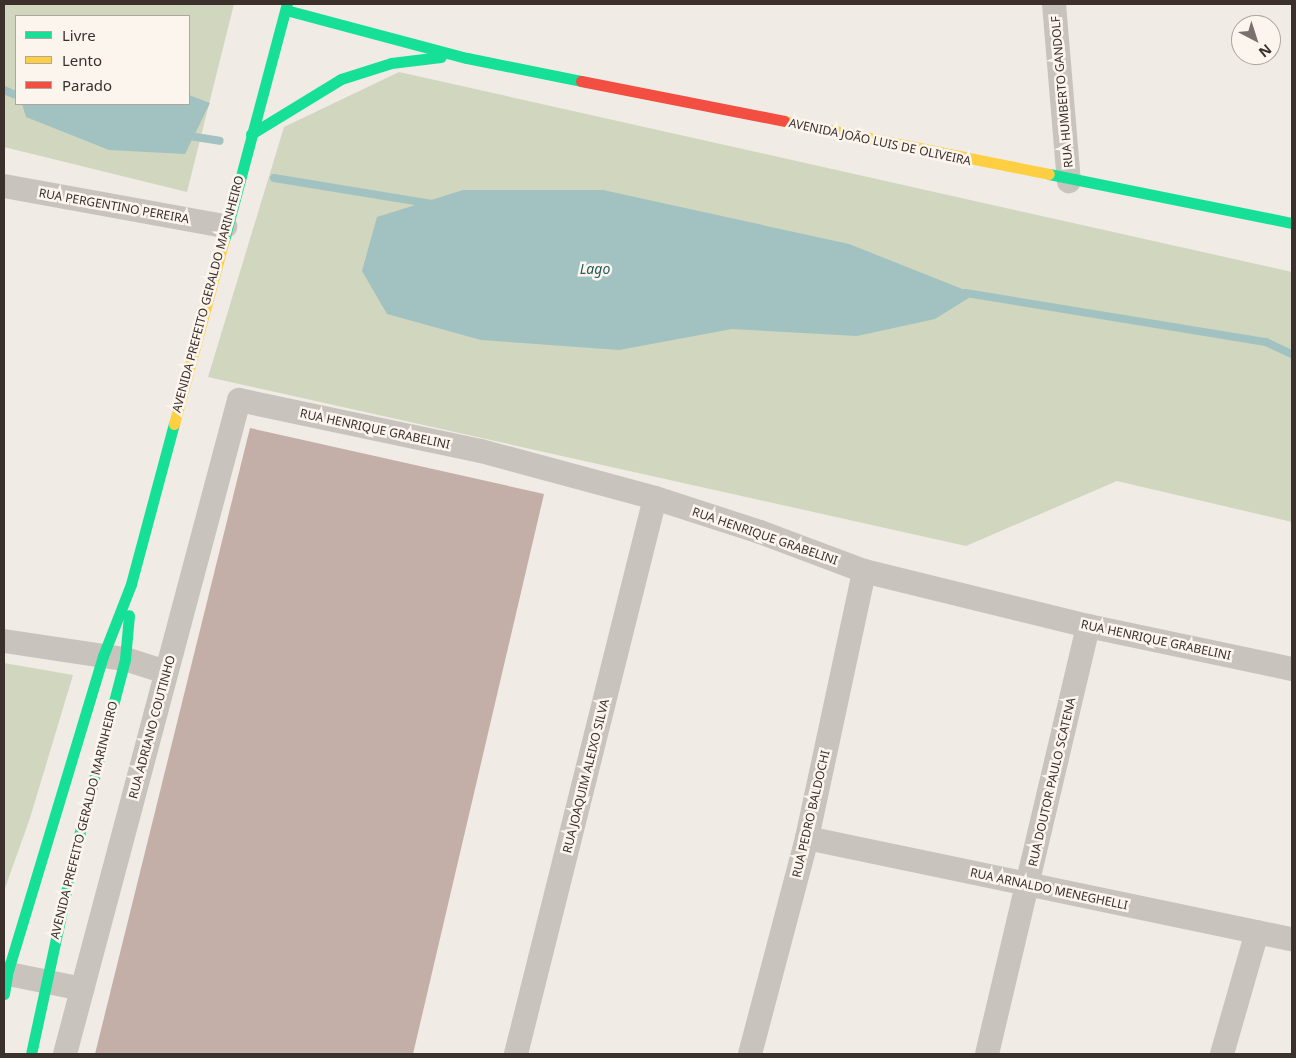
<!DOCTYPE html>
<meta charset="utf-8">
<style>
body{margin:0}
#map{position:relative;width:1296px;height:1058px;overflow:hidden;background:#f0ebe5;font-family:"Noto Sans",sans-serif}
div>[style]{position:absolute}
.green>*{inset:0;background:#d1d6bf}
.water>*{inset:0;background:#a1c2c1}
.stream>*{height:8px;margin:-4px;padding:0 4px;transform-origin:4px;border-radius:4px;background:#a1c2c1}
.building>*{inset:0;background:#c3afa7}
.street>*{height:24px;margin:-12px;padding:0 12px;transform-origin:12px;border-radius:12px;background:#c9c3be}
.fast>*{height:11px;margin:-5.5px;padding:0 5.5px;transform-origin:5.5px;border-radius:5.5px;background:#16e098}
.slow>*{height:11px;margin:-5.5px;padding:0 5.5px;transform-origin:5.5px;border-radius:5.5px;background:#ffcf43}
.jam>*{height:11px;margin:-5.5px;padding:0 5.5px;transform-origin:5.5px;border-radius:5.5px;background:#f24e42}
span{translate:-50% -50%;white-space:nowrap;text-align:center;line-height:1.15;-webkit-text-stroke:5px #fbf5ee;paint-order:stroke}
.street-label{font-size:12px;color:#3b302b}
.water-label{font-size:14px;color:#1f5a5e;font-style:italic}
.frame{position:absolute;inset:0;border:5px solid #3b302b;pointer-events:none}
.legend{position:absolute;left:15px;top:15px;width:175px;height:90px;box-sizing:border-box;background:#fbf5ee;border:1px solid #aea6a0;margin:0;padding:6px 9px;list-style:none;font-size:15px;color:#3b302b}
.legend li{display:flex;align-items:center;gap:10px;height:25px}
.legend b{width:25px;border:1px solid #aea6a0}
.north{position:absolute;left:1231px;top:15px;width:50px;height:50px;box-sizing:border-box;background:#fbf5ee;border:1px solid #aea6a0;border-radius:50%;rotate:140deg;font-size:14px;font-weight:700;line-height:20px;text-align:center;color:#3b302b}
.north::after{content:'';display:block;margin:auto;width:18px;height:22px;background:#7a716c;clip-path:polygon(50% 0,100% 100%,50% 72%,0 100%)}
</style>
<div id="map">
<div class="green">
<div style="clip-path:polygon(evenodd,4px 4px,234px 4px,187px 192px,4px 147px,4px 4px,16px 16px,189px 16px,189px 104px,16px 104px,16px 16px)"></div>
<div style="clip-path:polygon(399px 72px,1292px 272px,1292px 522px,1117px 481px,966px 546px,208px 377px,284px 127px)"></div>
<div style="clip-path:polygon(4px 663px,73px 675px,30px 818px,4px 891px)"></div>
</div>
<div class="water">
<div style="clip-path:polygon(189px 95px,210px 103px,185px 154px,109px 150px,26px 117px,22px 104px,189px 104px)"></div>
<div style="clip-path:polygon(463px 190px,603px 190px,849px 244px,975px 294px,935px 319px,857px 336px,732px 329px,619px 350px,481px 340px,387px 314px,362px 271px,377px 217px)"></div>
</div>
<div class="stream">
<div style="left:4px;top:90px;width:13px;rotate:23deg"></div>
<div style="left:183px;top:135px;width:37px;rotate:9deg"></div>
<div style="left:274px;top:178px;width:160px;rotate:9.3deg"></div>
<div style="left:966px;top:293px;width:304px;rotate:9.3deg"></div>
<div style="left:1266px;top:342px;width:29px;rotate:25deg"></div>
</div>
<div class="building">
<div style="clip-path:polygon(250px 428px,544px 494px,413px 1054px,95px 1054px)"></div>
</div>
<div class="street">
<div style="left:1054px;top:4px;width:178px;rotate:85.2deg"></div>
<div style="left:4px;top:186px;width:225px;rotate:10.3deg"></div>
<div style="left:4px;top:641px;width:122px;rotate:8.5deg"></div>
<div style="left:125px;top:659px;width:43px;rotate:17.6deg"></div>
<div style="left:807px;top:838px;width:495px;rotate:11.8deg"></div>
<div style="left:4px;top:973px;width:80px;rotate:11.6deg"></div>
<div style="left:65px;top:1054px;width:677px;rotate:-75.1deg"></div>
<div style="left:239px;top:400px;width:247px;rotate:11.9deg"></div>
<div style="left:481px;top:451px;width:180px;rotate:15.1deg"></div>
<div style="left:655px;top:498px;width:110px;rotate:17.9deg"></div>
<div style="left:760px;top:532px;width:111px;rotate:20.6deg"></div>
<div style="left:864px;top:571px;width:231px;rotate:13.8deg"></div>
<div style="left:1088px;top:626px;width:208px;rotate:11.9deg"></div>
<div style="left:516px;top:1054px;width:573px;rotate:-75.96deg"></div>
<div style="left:750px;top:1054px;width:223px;rotate:-75.2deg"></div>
<div style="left:807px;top:838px;width:273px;rotate:-77.9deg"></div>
<div style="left:987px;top:1054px;width:440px;rotate:-76.7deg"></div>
<div style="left:1222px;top:1054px;width:127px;rotate:-74deg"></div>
</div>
<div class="fast">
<div style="left:286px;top:10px;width:187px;rotate:14.9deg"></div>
<div style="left:467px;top:58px;width:116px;rotate:11.4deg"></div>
<div style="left:251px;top:134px;width:105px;rotate:-31.4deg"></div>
<div style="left:341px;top:79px;width:52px;rotate:-17.7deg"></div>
<div style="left:391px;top:63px;width:50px;rotate:-6.8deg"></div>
<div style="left:1049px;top:174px;width:248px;rotate:11.4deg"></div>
<div style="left:224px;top:240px;width:244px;rotate:-75.1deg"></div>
<div style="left:4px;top:994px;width:20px;rotate:-81deg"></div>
<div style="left:7px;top:974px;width:332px;rotate:-73.2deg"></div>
<div style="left:103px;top:656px;width:77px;rotate:-68.7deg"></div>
<div style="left:131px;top:584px;width:166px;rotate:-75deg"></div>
<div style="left:31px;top:1054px;width:204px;rotate:-77.8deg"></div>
<div style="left:74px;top:855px;width:203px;rotate:-75.4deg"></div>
<div style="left:125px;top:659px;width:44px;rotate:-84.8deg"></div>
</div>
<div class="slow">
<div style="left:784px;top:121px;width:270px;rotate:11.3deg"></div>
<div style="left:174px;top:424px;width:191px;rotate:-74.8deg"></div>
</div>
<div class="jam">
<div style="left:581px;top:81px;width:207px;rotate:11.1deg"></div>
</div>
<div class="street-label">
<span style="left:1062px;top:92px;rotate:-95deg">RUA HUMBERTO GANDOLF</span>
<span style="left:880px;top:142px;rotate:12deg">AVENIDA JOÃO LUIS DE OLIVEIRA</span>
<span style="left:114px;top:206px;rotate:10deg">RUA PERGENTINO PEREIRA</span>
<span style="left:208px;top:294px;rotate:-75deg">AVENIDA PREFEITO GERALDO MARINHEIRO</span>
<span style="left:375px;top:429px;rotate:12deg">RUA HENRIQUE GRABELINI</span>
<span style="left:765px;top:536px;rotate:19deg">RUA HENRIQUE GRABELINI</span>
<span style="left:1156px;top:640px;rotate:12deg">RUA HENRIQUE GRABELINI</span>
<span style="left:152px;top:727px;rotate:-75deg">RUA ADRIANO COUTINHO</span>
<span style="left:586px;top:776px;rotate:-76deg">RUA JOAQUIM ALEIXO SILVA</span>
<span style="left:1052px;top:782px;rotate:-77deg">RUA DOUTOR PAULO SCATENA</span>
<span style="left:811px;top:814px;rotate:-77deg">RUA PEDRO BALDOCHI</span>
<span style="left:84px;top:820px;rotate:-76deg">AVENIDA PREFEITO GERALDO MARINHEIRO</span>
<span style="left:1049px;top:889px;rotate:12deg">RUA ARNALDO MENEGHELLI</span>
</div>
<div class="water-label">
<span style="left:595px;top:269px">Lago</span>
</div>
<div class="frame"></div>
<ul class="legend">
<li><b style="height:6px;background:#16e098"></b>Livre</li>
<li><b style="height:6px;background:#ffcf43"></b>Lento</li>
<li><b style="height:6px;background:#f24e42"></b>Parado</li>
</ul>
<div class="north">N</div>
</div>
